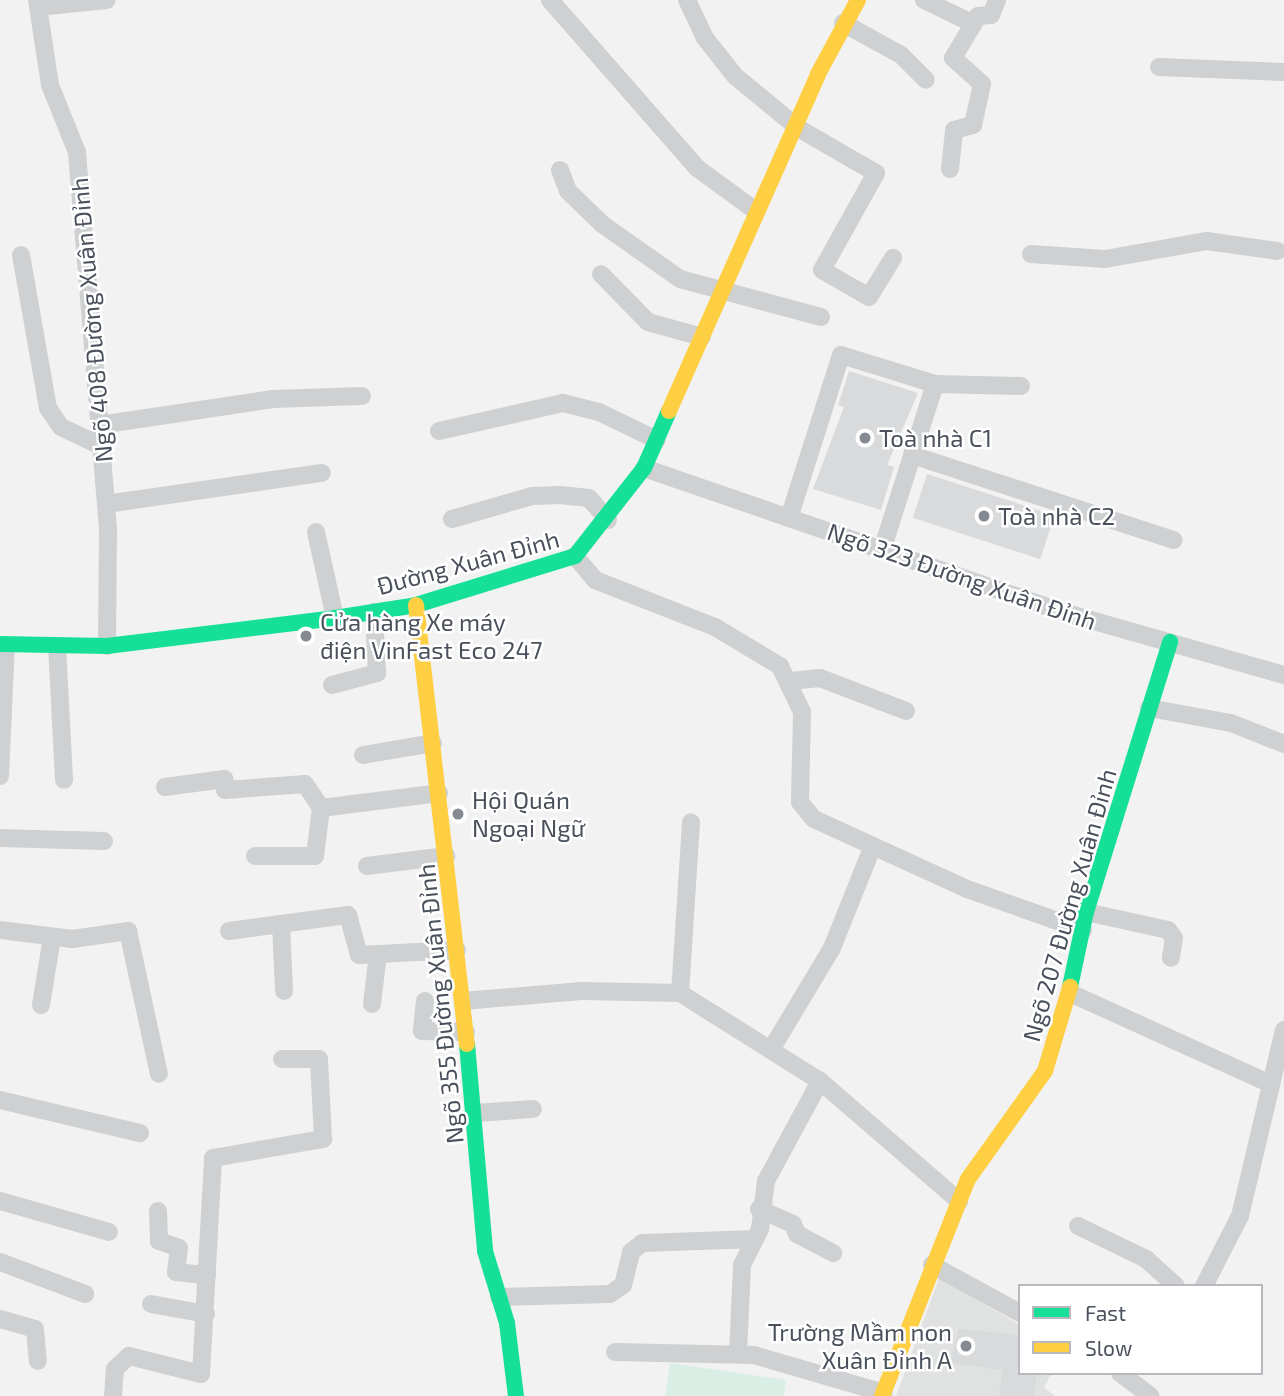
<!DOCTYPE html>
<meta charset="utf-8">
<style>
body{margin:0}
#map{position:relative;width:1284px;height:1396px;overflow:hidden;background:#f2f2f2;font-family:"Exo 2",sans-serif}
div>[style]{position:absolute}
.education>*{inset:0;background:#e0e1e1}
.green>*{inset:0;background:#d9efe5}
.building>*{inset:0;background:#d9dadc;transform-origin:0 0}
.street>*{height:18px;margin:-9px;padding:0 9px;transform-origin:9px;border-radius:9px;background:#ced0d2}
.fast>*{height:16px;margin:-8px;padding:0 8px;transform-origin:8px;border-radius:8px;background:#16e098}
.slow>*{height:16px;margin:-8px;padding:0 8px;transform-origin:8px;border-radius:8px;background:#ffcf43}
.dots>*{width:19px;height:19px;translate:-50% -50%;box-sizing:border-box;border:4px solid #fff;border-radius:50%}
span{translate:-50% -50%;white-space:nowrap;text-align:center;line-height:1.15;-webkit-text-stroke:5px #fff;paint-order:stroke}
.street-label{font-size:24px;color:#4a515d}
.poi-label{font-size:24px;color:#4a515d}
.left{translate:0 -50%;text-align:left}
.right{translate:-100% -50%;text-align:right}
.legend{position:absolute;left:1018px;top:1284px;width:245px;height:91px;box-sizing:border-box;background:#fff;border:2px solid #b7b9be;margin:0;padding:9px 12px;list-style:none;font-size:21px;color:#4a515d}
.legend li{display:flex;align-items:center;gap:14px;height:35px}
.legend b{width:35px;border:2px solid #b7b9be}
</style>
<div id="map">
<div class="education">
<div style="clip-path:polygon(939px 1278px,1020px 1325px,1020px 1373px,1052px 1373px,1044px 1387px,1055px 1396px,896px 1396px)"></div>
</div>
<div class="green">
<div style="clip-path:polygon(670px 1363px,786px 1380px,784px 1396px,665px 1396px)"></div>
</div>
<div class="building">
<div style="clip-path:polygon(849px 371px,918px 393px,887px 465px,894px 467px,881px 510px,813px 489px,844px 407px,838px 405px)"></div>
<div style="left:927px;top:474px;width:134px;height:46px;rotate:18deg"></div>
<div style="clip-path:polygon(959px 1329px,1020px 1335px,1020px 1373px,1037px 1375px,1034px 1396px,999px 1396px,1003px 1370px,949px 1363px)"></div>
</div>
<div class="street">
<div style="left:37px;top:0;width:86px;rotate:81.3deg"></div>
<div style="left:50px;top:85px;width:72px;rotate:68.1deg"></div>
<div style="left:77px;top:152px;width:379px;rotate:85.3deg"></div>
<div style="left:108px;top:530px;width:116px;rotate:90.5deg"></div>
<div style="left:550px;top:0;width:223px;rotate:48.8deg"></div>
<div style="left:697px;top:168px;width:73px;rotate:36.1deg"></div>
<div style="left:687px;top:0;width:42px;rotate:64.7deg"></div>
<div style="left:705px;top:38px;width:48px;rotate:51.7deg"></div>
<div style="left:735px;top:76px;width:82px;rotate:39.5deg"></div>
<div style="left:798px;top:128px;width:90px;rotate:30deg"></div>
<div style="left:876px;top:173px;width:111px;rotate:119.1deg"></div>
<div style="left:822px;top:270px;width:54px;rotate:29.9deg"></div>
<div style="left:869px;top:297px;width:46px;rotate:-58.4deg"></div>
<div style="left:924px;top:0;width:55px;rotate:25.6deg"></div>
<div style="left:38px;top:7px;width:69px;rotate:-5.8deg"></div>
<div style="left:843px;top:23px;width:66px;rotate:28.9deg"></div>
<div style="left:901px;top:55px;width:35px;rotate:45deg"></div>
<div style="left:1159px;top:67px;width:125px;rotate:2.3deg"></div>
<div style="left:950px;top:169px;width:39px;rotate:-84deg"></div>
<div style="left:954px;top:130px;width:20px;rotate:-15deg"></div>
<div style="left:973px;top:125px;width:42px;rotate:-77.6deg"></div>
<div style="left:982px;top:84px;width:39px;rotate:-138deg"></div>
<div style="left:953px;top:58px;width:49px;rotate:-59.2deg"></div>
<div style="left:978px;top:16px;width:13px;rotate:-4deg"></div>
<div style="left:991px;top:15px;width:16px;rotate:-68deg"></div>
<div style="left:560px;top:170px;width:22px;rotate:69deg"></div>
<div style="left:568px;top:191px;width:47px;rotate:44.1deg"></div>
<div style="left:602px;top:224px;width:95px;rotate:35.2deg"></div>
<div style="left:680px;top:279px;width:146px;rotate:15.1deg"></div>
<div style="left:1031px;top:254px;width:74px;rotate:3.9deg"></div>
<div style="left:1105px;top:259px;width:104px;rotate:-10deg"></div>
<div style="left:1207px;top:241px;width:71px;rotate:8.1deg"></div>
<div style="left:21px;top:255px;width:155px;rotate:80deg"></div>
<div style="left:48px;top:408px;width:23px;rotate:56deg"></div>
<div style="left:61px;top:427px;width:44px;rotate:25.4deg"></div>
<div style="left:601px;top:274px;width:67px;rotate:45.6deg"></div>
<div style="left:648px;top:322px;width:56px;rotate:15.5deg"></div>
<div style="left:99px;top:425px;width:176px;rotate:-8.5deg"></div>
<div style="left:273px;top:399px;width:89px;rotate:-1.9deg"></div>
<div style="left:439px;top:431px;width:127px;rotate:-12.7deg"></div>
<div style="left:563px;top:403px;width:37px;rotate:14deg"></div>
<div style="left:599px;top:412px;width:64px;rotate:25.8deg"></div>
<div style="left:912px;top:455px;width:275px;rotate:18deg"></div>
<div style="left:644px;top:468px;width:439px;rotate:19deg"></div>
<div style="left:1059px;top:611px;width:234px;rotate:15.9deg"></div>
<div style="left:106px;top:504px;width:218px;rotate:-8.2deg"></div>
<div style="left:789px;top:518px;width:171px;rotate:-72.3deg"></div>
<div style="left:841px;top:355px;width:98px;rotate:17.1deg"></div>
<div style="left:935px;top:384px;width:86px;rotate:1.3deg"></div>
<div style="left:452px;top:519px;width:83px;rotate:-16deg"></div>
<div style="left:532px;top:496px;width:28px;rotate:-2deg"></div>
<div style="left:560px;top:495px;width:29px;rotate:6deg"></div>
<div style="left:589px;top:498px;width:29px;rotate:49deg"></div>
<div style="left:316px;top:532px;width:88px;rotate:77.5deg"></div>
<div style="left:882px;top:550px;width:174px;rotate:-72.3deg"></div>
<div style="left:575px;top:556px;width:31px;rotate:50deg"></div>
<div style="left:595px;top:580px;width:129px;rotate:21.4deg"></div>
<div style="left:715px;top:627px;width:76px;rotate:31deg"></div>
<div style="left:780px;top:666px;width:51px;rotate:64.4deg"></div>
<div style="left:802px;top:712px;width:90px;rotate:91.3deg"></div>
<div style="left:800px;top:802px;width:22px;rotate:51deg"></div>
<div style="left:814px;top:819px;width:168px;rotate:24.6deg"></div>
<div style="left:967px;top:889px;width:123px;rotate:19.5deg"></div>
<div style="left:57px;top:646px;width:134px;rotate:87deg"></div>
<div style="left:791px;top:681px;width:29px;rotate:-6deg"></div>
<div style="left:820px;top:678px;width:92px;rotate:21deg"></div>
<div style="left:332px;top:685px;width:47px;rotate:-14.9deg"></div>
<div style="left:377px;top:673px;width:61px;rotate:-92.8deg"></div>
<div style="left:1149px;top:708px;width:83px;rotate:10.4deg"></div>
<div style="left:1231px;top:723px;width:57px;rotate:21.6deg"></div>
<div style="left:363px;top:755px;width:71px;rotate:-9.7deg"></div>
<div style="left:0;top:776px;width:131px;rotate:-87.4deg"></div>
<div style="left:165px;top:787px;width:60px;rotate:-7.7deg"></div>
<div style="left:224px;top:779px;width:11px;rotate:85deg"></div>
<div style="left:225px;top:790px;width:80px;rotate:-4.3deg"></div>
<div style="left:305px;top:784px;width:29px;rotate:56deg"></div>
<div style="left:321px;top:808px;width:48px;rotate:97.1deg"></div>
<div style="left:315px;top:856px;width:60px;rotate:180deg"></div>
<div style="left:321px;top:808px;width:119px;rotate:-7.2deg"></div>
<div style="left:0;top:838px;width:104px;rotate:1.7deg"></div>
<div style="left:367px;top:866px;width:80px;rotate:-7.2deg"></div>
<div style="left:1086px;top:912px;width:84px;rotate:12.4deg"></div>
<div style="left:1168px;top:930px;width:10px;rotate:53deg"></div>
<div style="left:1174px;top:938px;width:20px;rotate:99deg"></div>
<div style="left:281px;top:924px;width:67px;rotate:87.4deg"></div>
<div style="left:0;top:930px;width:73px;rotate:7.1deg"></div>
<div style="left:72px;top:939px;width:57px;rotate:-8.1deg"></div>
<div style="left:128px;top:931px;width:146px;rotate:77.8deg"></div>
<div style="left:229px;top:931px;width:120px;rotate:-7.7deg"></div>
<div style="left:348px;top:915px;width:41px;rotate:74.6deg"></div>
<div style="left:359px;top:955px;width:98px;rotate:-2.9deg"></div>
<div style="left:680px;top:993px;width:171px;rotate:-86.3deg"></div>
<div style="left:1070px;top:993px;width:217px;rotate:24.4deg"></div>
<div style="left:425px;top:1001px;width:30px;rotate:96deg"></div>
<div style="left:422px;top:1031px;width:44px;rotate:1.3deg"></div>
<div style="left:463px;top:1001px;width:119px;rotate:-4.8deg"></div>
<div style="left:582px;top:991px;width:98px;rotate:1.2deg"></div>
<div style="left:680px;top:993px;width:165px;rotate:32.2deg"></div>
<div style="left:820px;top:1081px;width:184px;rotate:40.8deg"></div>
<div style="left:372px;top:1004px;width:50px;rotate:-83.2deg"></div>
<div style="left:41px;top:1005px;width:69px;rotate:-80.8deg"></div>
<div style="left:772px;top:1048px;width:117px;rotate:-59deg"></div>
<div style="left:832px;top:948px;width:108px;rotate:-68.2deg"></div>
<div style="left:0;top:1100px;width:144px;rotate:13.3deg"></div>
<div style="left:475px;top:1113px;width:58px;rotate:-3.9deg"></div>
<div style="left:0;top:1201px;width:113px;rotate:15.9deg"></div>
<div style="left:759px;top:1209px;width:37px;rotate:24deg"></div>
<div style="left:793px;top:1224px;width:11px;rotate:68deg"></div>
<div style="left:797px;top:1234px;width:41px;rotate:27.8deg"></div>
<div style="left:158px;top:1211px;width:30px;rotate:88deg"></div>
<div style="left:159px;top:1241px;width:21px;rotate:19deg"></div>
<div style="left:179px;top:1248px;width:24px;rotate:97deg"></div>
<div style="left:176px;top:1272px;width:31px;rotate:6deg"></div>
<div style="left:1078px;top:1226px;width:76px;rotate:25.9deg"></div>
<div style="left:1146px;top:1259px;width:40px;rotate:42deg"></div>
<div style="left:0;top:1262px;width:91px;rotate:20.6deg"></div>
<div style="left:932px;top:1265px;width:100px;rotate:28.6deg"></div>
<div style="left:1204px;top:1286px;width:79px;rotate:-62.8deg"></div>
<div style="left:1240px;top:1216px;width:191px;rotate:-76.7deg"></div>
<div style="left:499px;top:1297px;width:111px;rotate:-1.5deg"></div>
<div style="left:610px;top:1294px;width:16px;rotate:-35deg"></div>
<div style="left:623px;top:1285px;width:34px;rotate:-76deg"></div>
<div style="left:631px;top:1252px;width:14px;rotate:-39deg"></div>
<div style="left:642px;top:1243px;width:113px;rotate:-2deg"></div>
<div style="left:151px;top:1304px;width:56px;rotate:10.3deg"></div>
<div style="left:0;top:1319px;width:36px;rotate:16deg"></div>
<div style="left:35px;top:1329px;width:32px;rotate:85deg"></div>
<div style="left:615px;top:1352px;width:139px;rotate:1.2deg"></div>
<div style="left:754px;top:1355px;width:135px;rotate:16.3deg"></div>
<div style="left:738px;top:1354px;width:89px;rotate:-87.4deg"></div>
<div style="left:742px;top:1265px;width:40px;rotate:-63.4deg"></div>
<div style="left:760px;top:1229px;width:48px;rotate:-82.9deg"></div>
<div style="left:766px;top:1181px;width:114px;rotate:-61.6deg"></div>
<div style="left:1120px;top:1373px;width:38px;rotate:37deg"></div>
<div style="left:113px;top:1396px;width:27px;rotate:-86deg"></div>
<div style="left:115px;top:1369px;width:19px;rotate:-43deg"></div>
<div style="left:129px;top:1356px;width:74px;rotate:14deg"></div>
<div style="left:201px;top:1374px;width:216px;rotate:-86.8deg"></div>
<div style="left:213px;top:1158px;width:112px;rotate:-9.8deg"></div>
<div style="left:323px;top:1139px;width:80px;rotate:-92.9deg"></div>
<div style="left:319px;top:1059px;width:37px;rotate:180deg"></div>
</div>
<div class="fast">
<div style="left:0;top:644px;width:107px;rotate:1.1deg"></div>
<div style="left:107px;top:646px;width:230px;rotate:-7deg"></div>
<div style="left:335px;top:618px;width:82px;rotate:-9.1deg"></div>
<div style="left:416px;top:605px;width:166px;rotate:-17.1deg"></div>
<div style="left:575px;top:556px;width:112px;rotate:-51.9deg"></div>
<div style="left:644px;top:468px;width:62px;rotate:-66.3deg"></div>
<div style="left:1070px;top:987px;width:77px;rotate:-78deg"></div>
<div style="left:1086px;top:912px;width:283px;rotate:-72.7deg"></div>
<div style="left:467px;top:1044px;width:208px;rotate:85deg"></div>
<div style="left:485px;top:1251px;width:75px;rotate:73deg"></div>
<div style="left:507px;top:1323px;width:74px;rotate:83deg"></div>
</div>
<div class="slow">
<div style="left:669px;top:411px;width:368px;rotate:-66.1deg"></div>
<div style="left:818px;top:74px;width:84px;rotate:-61.6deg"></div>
<div style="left:416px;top:605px;width:442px;rotate:83.4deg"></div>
<div style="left:882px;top:1396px;width:233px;rotate:-68.4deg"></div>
<div style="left:968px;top:1179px;width:133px;rotate:-54.5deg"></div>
<div style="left:1045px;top:1071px;width:88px;rotate:-73.4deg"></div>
</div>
<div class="dots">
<div style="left:865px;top:438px;background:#858991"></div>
<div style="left:984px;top:516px;background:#858991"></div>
<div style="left:306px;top:636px;background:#858991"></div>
<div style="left:458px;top:814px;background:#858991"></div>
<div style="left:966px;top:1346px;background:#858991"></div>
</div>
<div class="street-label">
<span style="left:91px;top:320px;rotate:-95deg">Ngõ 408 Đường Xuân Đỉnh</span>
<span style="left:468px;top:562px;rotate:-15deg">Đường Xuân Đỉnh</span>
<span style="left:962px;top:576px;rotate:19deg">Ngõ 323 Đường Xuân Đỉnh</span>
<span style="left:1069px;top:905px;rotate:-74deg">Ngõ 207 Đường Xuân Đỉnh</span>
<span style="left:440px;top:1004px;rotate:-96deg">Ngõ 355 Đường Xuân Đỉnh</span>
</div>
<div class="poi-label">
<span class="left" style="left:879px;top:438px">Toà nhà C1</span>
<span class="left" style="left:998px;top:516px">Toà nhà C2</span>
<span class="left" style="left:320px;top:636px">Cửa hàng Xe máy<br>điện VinFast Eco 247</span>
<span class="left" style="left:472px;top:814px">Hội Quán<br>Ngoại Ngữ</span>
<span class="right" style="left:952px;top:1346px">Trường Mầm non<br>Xuân Đỉnh A</span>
</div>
<ul class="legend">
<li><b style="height:9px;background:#16e098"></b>Fast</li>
<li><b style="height:9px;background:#ffcf43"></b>Slow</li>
</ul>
</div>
